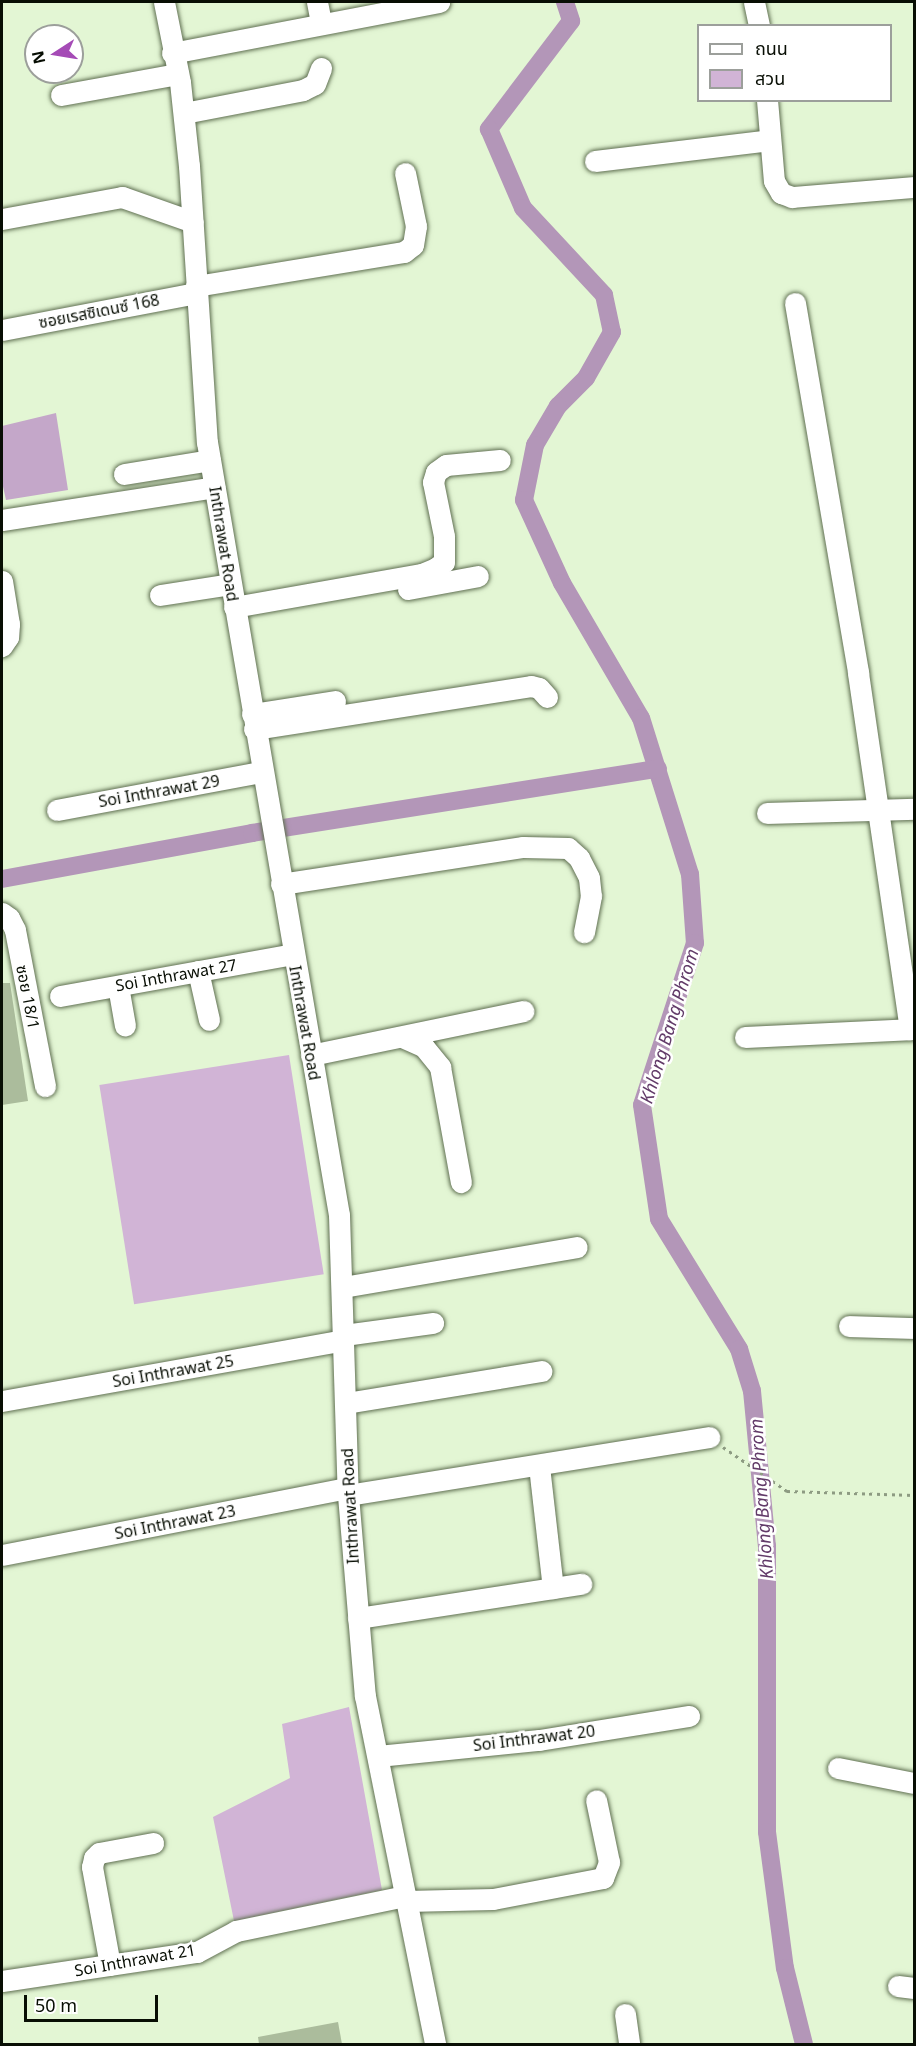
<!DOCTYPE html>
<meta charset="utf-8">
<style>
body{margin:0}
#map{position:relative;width:916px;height:2046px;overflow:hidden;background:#e3f6d4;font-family:"Noto Sans","Noto Sans Thai",sans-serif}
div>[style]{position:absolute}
.green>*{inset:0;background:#d1b4d6;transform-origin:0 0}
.forest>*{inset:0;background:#c4a7c9}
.canal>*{height:18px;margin:-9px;padding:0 9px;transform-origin:9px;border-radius:9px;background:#b396b8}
.building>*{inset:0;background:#abbc9c}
.path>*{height:3px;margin-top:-1.5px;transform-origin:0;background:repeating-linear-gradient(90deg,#8d9b82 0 3px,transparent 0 7.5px)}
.roads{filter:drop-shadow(0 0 2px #607052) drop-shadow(0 0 2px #607052)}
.minor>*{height:21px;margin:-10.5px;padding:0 10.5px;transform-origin:10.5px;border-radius:10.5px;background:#fff}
span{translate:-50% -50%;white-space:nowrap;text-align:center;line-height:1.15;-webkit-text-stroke:5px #fff;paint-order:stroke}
.street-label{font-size:16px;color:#080e04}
.water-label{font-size:18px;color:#623b69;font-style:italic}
.frame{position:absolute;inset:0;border:3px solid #080e04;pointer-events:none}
.legend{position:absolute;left:697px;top:24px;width:195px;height:78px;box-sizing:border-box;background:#fff;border:2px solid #9c9f9b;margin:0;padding:8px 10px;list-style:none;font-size:18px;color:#080e04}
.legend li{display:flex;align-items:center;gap:12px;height:30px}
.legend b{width:30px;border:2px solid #9c9f9b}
.north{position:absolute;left:24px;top:24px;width:60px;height:60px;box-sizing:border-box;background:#fff;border:2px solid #9c9f9b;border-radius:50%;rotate:258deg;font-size:16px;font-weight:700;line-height:24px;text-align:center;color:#080e04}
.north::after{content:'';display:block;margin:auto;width:21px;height:27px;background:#a54bb6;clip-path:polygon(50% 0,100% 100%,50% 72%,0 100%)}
.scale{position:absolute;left:24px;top:1995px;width:134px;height:27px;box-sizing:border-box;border:3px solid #080e04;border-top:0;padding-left:8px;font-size:18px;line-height:21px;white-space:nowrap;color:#080e04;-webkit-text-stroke:4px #fff;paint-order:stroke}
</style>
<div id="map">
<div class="green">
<div style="left:289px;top:1055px;width:222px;height:192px;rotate:81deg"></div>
<div style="clip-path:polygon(349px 1707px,382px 1890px,234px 1921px,213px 1817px,290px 1778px,282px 1724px)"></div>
</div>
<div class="forest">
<div style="clip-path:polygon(56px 413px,68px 490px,6px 500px,2px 482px,2px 426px)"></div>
</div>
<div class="canal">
<div style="left:565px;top:2px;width:20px;rotate:72deg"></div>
<div style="left:571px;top:21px;width:136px;rotate:127.2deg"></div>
<div style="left:489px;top:129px;width:86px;rotate:66.7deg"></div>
<div style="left:523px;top:208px;width:119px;rotate:47deg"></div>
<div style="left:604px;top:295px;width:38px;rotate:78deg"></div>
<div style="left:612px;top:332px;width:53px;rotate:119.5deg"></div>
<div style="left:586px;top:378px;width:40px;rotate:135deg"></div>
<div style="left:558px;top:406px;width:45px;rotate:120.5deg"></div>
<div style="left:535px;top:445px;width:56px;rotate:101.3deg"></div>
<div style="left:524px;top:500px;width:91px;rotate:65.4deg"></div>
<div style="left:562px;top:583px;width:156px;rotate:59.7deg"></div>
<div style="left:641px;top:718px;width:164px;rotate:72.6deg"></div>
<div style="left:690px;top:874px;width:69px;rotate:85.9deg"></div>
<div style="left:695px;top:943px;width:170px;rotate:108.1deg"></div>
<div style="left:642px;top:1105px;width:115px;rotate:81.5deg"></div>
<div style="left:659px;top:1219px;width:153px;rotate:58.4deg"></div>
<div style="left:739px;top:1349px;width:44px;rotate:72.8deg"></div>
<div style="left:752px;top:1391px;width:156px;rotate:84.5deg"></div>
<div style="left:767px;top:1546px;width:286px;rotate:90deg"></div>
<div style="left:767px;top:1832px;width:137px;rotate:82.5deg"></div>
<div style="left:785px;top:1968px;width:78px;rotate:76deg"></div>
<div style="left:2px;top:879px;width:254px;rotate:-10.4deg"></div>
<div style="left:252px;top:833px;width:411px;rotate:-9deg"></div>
</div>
<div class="building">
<div style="clip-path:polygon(2px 983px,10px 983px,28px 1101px,2px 1105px)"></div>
<div style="clip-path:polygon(338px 2022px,342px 2044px,259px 2044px,258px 2037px)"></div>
</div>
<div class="path">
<div style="left:723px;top:1447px;width:78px;rotate:34.5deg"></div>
<div style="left:787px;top:1491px;width:127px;rotate:1.8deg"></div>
</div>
<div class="roads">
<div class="minor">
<div style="left:164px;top:2px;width:82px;rotate:78.7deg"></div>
<div style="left:180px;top:82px;width:84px;rotate:83.9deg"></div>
<div style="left:189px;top:166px;width:277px;rotate:86.3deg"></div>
<div style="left:207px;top:442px;width:784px;rotate:80.31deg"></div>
<div style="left:339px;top:1215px;width:280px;rotate:88.2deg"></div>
<div style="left:348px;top:1495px;width:202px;rotate:85.2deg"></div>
<div style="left:365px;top:1696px;width:355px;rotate:78.6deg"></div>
<div style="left:317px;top:2px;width:21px;rotate:79deg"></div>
<div style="left:754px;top:2px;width:25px;rotate:78deg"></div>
<div style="left:172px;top:53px;width:272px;rotate:-10.8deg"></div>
<div style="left:61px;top:95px;width:119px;rotate:-10.2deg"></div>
<div style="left:767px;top:100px;width:81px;rotate:85.1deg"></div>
<div style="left:774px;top:181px;width:14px;rotate:60deg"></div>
<div style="left:781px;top:193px;width:12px;rotate:20deg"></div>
<div style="left:792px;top:197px;width:122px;rotate:-4.7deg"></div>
<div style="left:184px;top:113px;width:121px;rotate:-10.9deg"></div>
<div style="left:303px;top:90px;width:13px;rotate:-27deg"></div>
<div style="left:315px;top:84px;width:17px;rotate:-69deg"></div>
<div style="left:595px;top:161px;width:176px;rotate:-6.8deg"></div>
<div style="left:2px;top:219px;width:122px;rotate:-10.4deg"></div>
<div style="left:122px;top:197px;width:75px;rotate:19.4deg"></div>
<div style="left:196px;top:286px;width:211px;rotate:-9.3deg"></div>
<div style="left:404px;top:252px;width:11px;rotate:-38deg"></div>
<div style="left:413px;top:245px;width:19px;rotate:-81deg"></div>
<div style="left:416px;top:226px;width:54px;rotate:-101.7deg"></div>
<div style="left:795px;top:303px;width:375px;rotate:80.3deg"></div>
<div style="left:858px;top:673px;width:360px;rotate:81.7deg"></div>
<div style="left:2px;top:330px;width:197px;rotate:-10.8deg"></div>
<div style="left:124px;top:474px;width:87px;rotate:-9.2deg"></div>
<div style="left:2px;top:520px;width:215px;rotate:-8.8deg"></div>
<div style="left:2px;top:581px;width:44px;rotate:80.8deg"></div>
<div style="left:9px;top:624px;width:13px;rotate:94deg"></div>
<div style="left:8px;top:637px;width:11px;rotate:124deg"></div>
<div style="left:408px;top:589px;width:71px;rotate:-10.5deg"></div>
<div style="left:160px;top:595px;width:71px;rotate:-8.9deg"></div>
<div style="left:234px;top:607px;width:191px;rotate:-10deg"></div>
<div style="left:422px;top:574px;width:15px;rotate:-23deg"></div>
<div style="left:436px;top:568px;width:10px;rotate:-37deg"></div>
<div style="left:444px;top:562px;width:26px;rotate:-90deg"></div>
<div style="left:444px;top:536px;width:55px;rotate:-101.5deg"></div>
<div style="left:433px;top:482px;width:10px;rotate:-73deg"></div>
<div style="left:436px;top:472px;width:12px;rotate:-35deg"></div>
<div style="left:446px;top:465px;width:54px;rotate:-5.3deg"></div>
<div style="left:252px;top:714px;width:84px;rotate:-8.9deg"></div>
<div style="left:254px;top:729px;width:280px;rotate:-8.8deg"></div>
<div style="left:531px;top:686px;width:8px;rotate:14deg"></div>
<div style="left:539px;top:688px;width:12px;rotate:48deg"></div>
<div style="left:57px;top:810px;width:208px;rotate:-10.6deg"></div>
<div style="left:767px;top:813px;width:147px;rotate:-1.6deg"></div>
<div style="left:281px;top:884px;width:245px;rotate:-8.7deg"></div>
<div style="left:523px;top:847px;width:45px;rotate:1.3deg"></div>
<div style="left:568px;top:848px;width:15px;rotate:42deg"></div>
<div style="left:579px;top:858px;width:22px;rotate:63deg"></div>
<div style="left:589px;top:878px;width:18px;rotate:84deg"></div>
<div style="left:591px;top:896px;width:37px;rotate:101deg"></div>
<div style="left:2px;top:913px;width:9px;rotate:36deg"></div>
<div style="left:9px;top:918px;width:13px;rotate:63deg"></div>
<div style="left:15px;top:930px;width:159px;rotate:79.1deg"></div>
<div style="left:198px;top:971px;width:50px;rotate:77.3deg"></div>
<div style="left:118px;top:986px;width:40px;rotate:80deg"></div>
<div style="left:60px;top:996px;width:237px;rotate:-10.2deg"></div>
<div style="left:402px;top:1037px;width:24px;rotate:24deg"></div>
<div style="left:424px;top:1047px;width:26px;rotate:51deg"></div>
<div style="left:440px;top:1067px;width:117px;rotate:79.7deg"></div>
<div style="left:745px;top:1037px;width:169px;rotate:-2.7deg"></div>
<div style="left:311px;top:1055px;width:217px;rotate:-11.7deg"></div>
<div style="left:343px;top:1287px;width:237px;rotate:-9.7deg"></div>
<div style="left:849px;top:1326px;width:65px;rotate:1.8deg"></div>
<div style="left:344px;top:1335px;width:90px;rotate:-7.7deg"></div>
<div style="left:2px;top:1401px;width:347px;rotate:-10.1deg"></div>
<div style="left:346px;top:1403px;width:198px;rotate:-9.3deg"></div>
<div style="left:539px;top:1466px;width:123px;rotate:83.5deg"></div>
<div style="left:348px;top:1495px;width:366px;rotate:-9.1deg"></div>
<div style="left:2px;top:1555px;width:352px;rotate:-11deg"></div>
<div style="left:358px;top:1618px;width:226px;rotate:-8.7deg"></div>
<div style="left:378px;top:1756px;width:162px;rotate:-5.7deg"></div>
<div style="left:539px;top:1740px;width:152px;rotate:-9.1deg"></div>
<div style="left:838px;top:1768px;width:77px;rotate:11.2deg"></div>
<div style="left:406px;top:1901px;width:87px;rotate:-1.3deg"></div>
<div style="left:493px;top:1899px;width:112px;rotate:-10.8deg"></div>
<div style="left:603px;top:1878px;width:17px;rotate:-69deg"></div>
<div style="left:609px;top:1862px;width:63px;rotate:-101.8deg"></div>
<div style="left:110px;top:1965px;width:100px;rotate:-100.4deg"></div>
<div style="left:92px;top:1867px;width:9px;rotate:-77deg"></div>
<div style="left:94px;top:1858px;width:7px;rotate:-45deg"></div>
<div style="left:99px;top:1853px;width:55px;rotate:-10.5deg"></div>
<div style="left:2px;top:1981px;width:197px;rotate:-8.5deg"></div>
<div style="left:197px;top:1952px;width:44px;rotate:-28.3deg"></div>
<div style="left:236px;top:1931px;width:173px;rotate:-11.7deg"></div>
<div style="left:898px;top:1986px;width:16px;rotate:7deg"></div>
<div style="left:625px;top:2014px;width:30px;rotate:82deg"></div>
</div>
</div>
<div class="street-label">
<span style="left:99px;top:311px;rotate:-11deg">ซอยเรสซิเดนซ์ 168</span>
<span style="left:224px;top:544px;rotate:81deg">Inthrawat Road</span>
<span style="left:159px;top:791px;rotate:-10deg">Soi Inthrawat 29</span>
<span style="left:176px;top:975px;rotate:-10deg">Soi Inthrawat 27</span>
<span style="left:28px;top:997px;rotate:79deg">ซอย 18/1</span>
<span style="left:305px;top:1023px;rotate:80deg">Inthrawat Road</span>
<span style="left:173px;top:1371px;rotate:-10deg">Soi Inthrawat 25</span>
<span style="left:350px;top:1506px;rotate:-93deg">Inthrawat Road</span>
<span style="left:175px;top:1522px;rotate:-11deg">Soi Inthrawat 23</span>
<span style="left:534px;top:1738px;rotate:-7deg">Soi Inthrawat 20</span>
<span style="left:135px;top:1960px;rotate:-10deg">Soi Inthrawat 21</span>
</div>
<div class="water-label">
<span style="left:669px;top:1026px;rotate:-73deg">Khlong Bang Phrom</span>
<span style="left:761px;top:1499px;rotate:-94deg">Khlong Bang Phrom</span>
</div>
<div class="frame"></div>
<ul class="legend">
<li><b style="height:8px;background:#fff"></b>ถนน</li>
<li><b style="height:16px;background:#d1b4d6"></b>สวน</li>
</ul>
<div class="north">N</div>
<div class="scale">50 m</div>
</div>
